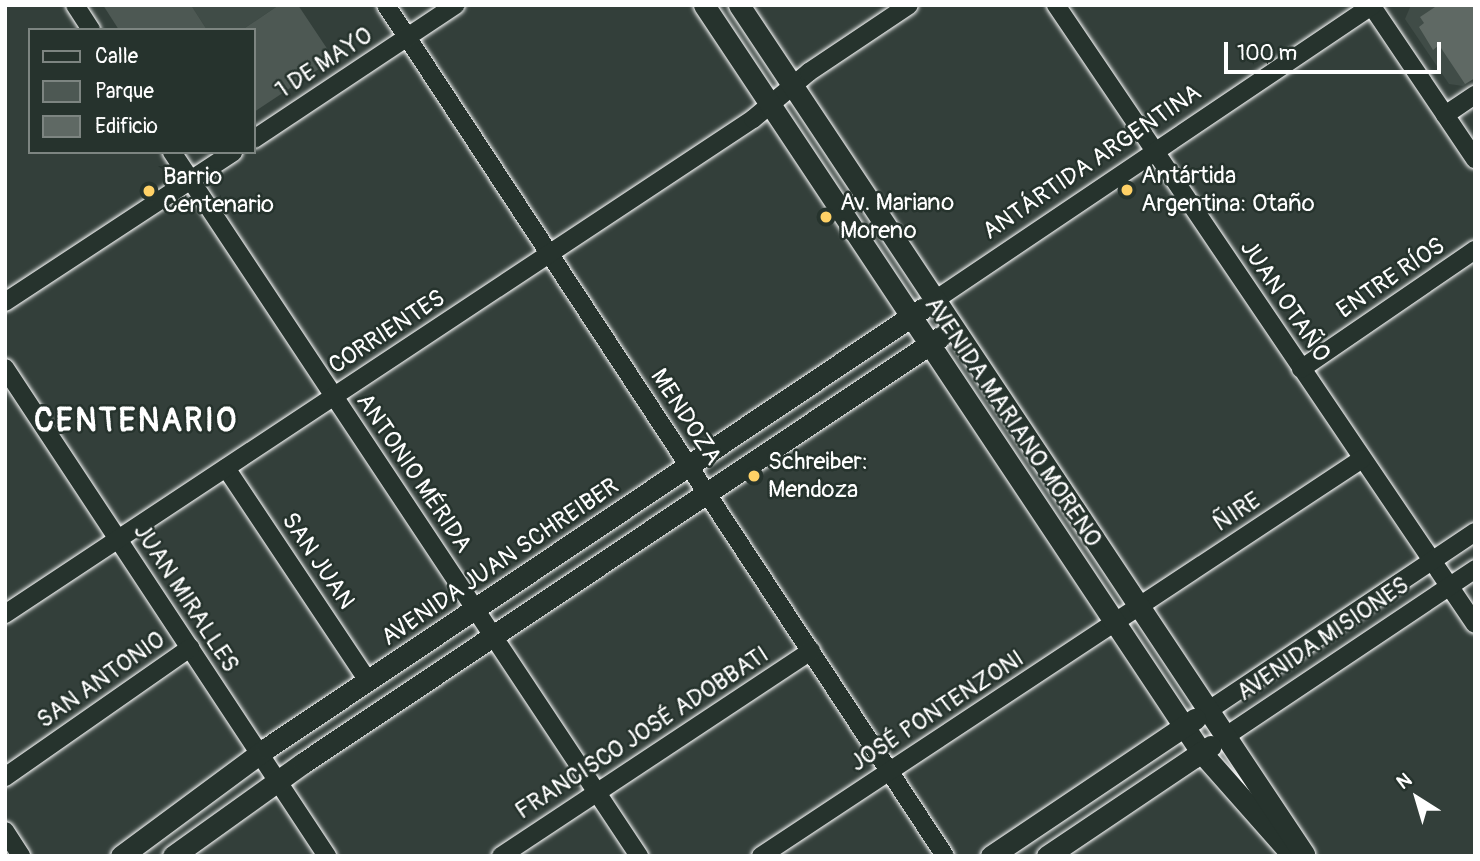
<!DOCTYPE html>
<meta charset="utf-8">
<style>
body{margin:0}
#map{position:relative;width:1480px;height:861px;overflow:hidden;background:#333f3a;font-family:Pangolin,sans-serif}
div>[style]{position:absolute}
.built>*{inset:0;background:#404c47}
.green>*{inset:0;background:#4d5853}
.building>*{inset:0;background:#5f6964}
.roads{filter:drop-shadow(0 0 2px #fff) drop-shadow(0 0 2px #fff)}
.minor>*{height:18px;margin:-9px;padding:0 9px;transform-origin:9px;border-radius:9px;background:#26332d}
.major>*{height:21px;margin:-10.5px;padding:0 10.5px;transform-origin:10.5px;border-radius:10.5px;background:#26332d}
.dots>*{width:19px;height:19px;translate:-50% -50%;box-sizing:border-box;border:4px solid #26332d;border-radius:50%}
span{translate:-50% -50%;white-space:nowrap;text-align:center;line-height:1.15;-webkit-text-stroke:5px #26332d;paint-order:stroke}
.street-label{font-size:24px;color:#fff}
.poi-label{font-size:24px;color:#fff}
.left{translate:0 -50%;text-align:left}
.district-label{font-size:32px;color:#fff;font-weight:700;letter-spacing:2px}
.frame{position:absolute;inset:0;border:7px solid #fff;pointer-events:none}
.legend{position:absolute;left:28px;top:28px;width:228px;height:126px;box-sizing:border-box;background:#26332d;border:2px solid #7d8581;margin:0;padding:9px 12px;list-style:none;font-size:21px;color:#fff}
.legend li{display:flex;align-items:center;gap:14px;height:35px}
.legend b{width:35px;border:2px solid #7d8581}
.north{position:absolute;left:1382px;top:763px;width:70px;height:70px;-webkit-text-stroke:5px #26332d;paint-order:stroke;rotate:323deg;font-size:19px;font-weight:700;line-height:28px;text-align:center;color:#fff}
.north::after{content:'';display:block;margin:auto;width:24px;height:32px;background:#fff;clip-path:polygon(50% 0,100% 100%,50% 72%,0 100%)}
.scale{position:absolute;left:1224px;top:42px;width:217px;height:32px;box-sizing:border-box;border:4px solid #fff;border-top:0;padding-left:9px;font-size:21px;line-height:24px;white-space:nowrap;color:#fff;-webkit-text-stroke:5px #26332d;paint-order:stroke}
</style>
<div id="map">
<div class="built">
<div style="clip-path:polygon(191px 5px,279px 5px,242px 30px,207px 30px)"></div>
<div style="clip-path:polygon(1411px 5px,1475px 5px,1475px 78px,1463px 86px,1449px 84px,1405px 19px)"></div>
</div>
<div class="green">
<div style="clip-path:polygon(103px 5px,191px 5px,207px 30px,119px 30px)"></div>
<div style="clip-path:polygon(279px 5px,298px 5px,334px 59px,254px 112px,254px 30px,242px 30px)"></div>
</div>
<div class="building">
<div style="clip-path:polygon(1438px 5px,1475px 5px,1475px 78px,1465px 84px,1439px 45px,1433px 50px,1419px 27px,1424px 23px,1420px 17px)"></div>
</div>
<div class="roads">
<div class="minor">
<div style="left:75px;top:5px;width:30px;rotate:57deg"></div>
<div style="left:386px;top:5px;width:1018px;rotate:56.7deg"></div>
<div style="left:1056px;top:5px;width:747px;rotate:55.91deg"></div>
<div style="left:1371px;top:5px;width:186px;rotate:56deg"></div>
<div style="left:1445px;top:115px;width:36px;rotate:-34deg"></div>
<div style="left:254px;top:139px;width:242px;rotate:-33.6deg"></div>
<div style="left:172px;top:152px;width:845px;rotate:56.44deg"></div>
<div style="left:935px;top:300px;width:528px;rotate:-33.96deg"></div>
<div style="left:5px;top:302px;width:273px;rotate:-33.3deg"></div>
<div style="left:5px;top:368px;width:585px;rotate:56.58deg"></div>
<div style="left:1301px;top:369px;width:211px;rotate:-34.4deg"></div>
<div style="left:226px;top:468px;width:256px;rotate:56.3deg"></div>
<div style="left:5px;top:614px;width:897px;rotate:-33.5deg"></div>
<div style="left:753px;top:119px;width:73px;rotate:-40deg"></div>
<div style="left:809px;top:72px;width:120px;rotate:-33.8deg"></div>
<div style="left:1209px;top:710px;width:320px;rotate:-33.8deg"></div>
<div style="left:1226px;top:736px;width:300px;rotate:-33.8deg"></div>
<div style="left:5px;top:777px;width:226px;rotate:-34.9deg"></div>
<div style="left:5px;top:831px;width:30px;rotate:57deg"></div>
<div style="left:501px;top:856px;width:372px;rotate:-33.5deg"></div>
<div style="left:761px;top:856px;width:720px;rotate:-33.45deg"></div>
</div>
<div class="major">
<div style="left:704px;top:5px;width:897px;rotate:56.36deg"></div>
<div style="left:1201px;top:752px;width:139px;rotate:48.5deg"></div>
<div style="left:739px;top:5px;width:1020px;rotate:56.36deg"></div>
<div style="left:121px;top:856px;width:182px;rotate:-36.5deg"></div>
<div style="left:267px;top:748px;width:789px;rotate:-33.83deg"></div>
<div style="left:173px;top:856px;width:160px;rotate:-35.6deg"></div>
<div style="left:303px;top:763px;width:766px;rotate:-33.77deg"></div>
<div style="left:991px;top:856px;width:246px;rotate:-33.9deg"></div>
<div style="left:1047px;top:856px;width:197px;rotate:-33.9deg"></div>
</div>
</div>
<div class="dots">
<div style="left:1127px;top:190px;background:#ffd166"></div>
<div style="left:149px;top:191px;background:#ffd166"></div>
<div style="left:826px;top:217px;background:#ffd166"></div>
<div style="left:754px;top:476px;background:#ffd166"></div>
</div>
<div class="street-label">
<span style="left:324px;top:63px;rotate:-33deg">1 DE MAYO</span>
<span style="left:1092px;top:162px;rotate:-34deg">ANTÁRTIDA ARGENTINA</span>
<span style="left:1391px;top:278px;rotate:-34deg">ENTRE RÍOS</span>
<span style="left:1285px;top:301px;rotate:56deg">JUAN OTAÑO</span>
<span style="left:387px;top:332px;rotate:-33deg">CORRIENTES</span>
<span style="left:686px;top:417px;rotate:57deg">MENDOZA</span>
<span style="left:1013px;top:422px;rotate:56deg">AVENIDA MARIANO MORENO</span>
<span style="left:414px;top:473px;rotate:56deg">ANTONIO MÉRIDA</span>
<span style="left:1237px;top:512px;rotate:-33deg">ÑIRE</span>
<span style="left:318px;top:561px;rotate:56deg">SAN JUAN</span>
<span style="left:500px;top:562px;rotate:-34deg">AVENIDA JUAN SCHREIBER</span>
<span style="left:186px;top:598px;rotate:57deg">JUAN MIRALLES</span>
<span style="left:1323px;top:639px;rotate:-34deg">AVENIDA MISIONES</span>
<span style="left:101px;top:680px;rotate:-35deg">SAN ANTONIO</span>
<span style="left:937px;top:711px;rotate:-33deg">JOSÉ PONTENZONI</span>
<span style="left:642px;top:733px;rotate:-33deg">FRANCISCO JOSÉ ADOBBATI</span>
</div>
<div class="poi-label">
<span class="left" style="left:1141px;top:190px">Antártida<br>Argentina: Otaño</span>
<span class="left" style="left:163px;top:191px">Barrio<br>Centenario</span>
<span class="left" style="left:840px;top:217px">Av. Mariano<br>Moreno</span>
<span class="left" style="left:768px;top:476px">Schreiber:<br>Mendoza</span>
</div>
<div class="district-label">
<span style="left:136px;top:421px">CENTENARIO</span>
</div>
<div class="frame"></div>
<ul class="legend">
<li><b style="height:9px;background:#26332d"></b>Calle</li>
<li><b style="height:19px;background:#4d5853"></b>Parque</li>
<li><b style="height:19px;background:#5f6964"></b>Edificio</li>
</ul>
<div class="north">N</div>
<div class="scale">100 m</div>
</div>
